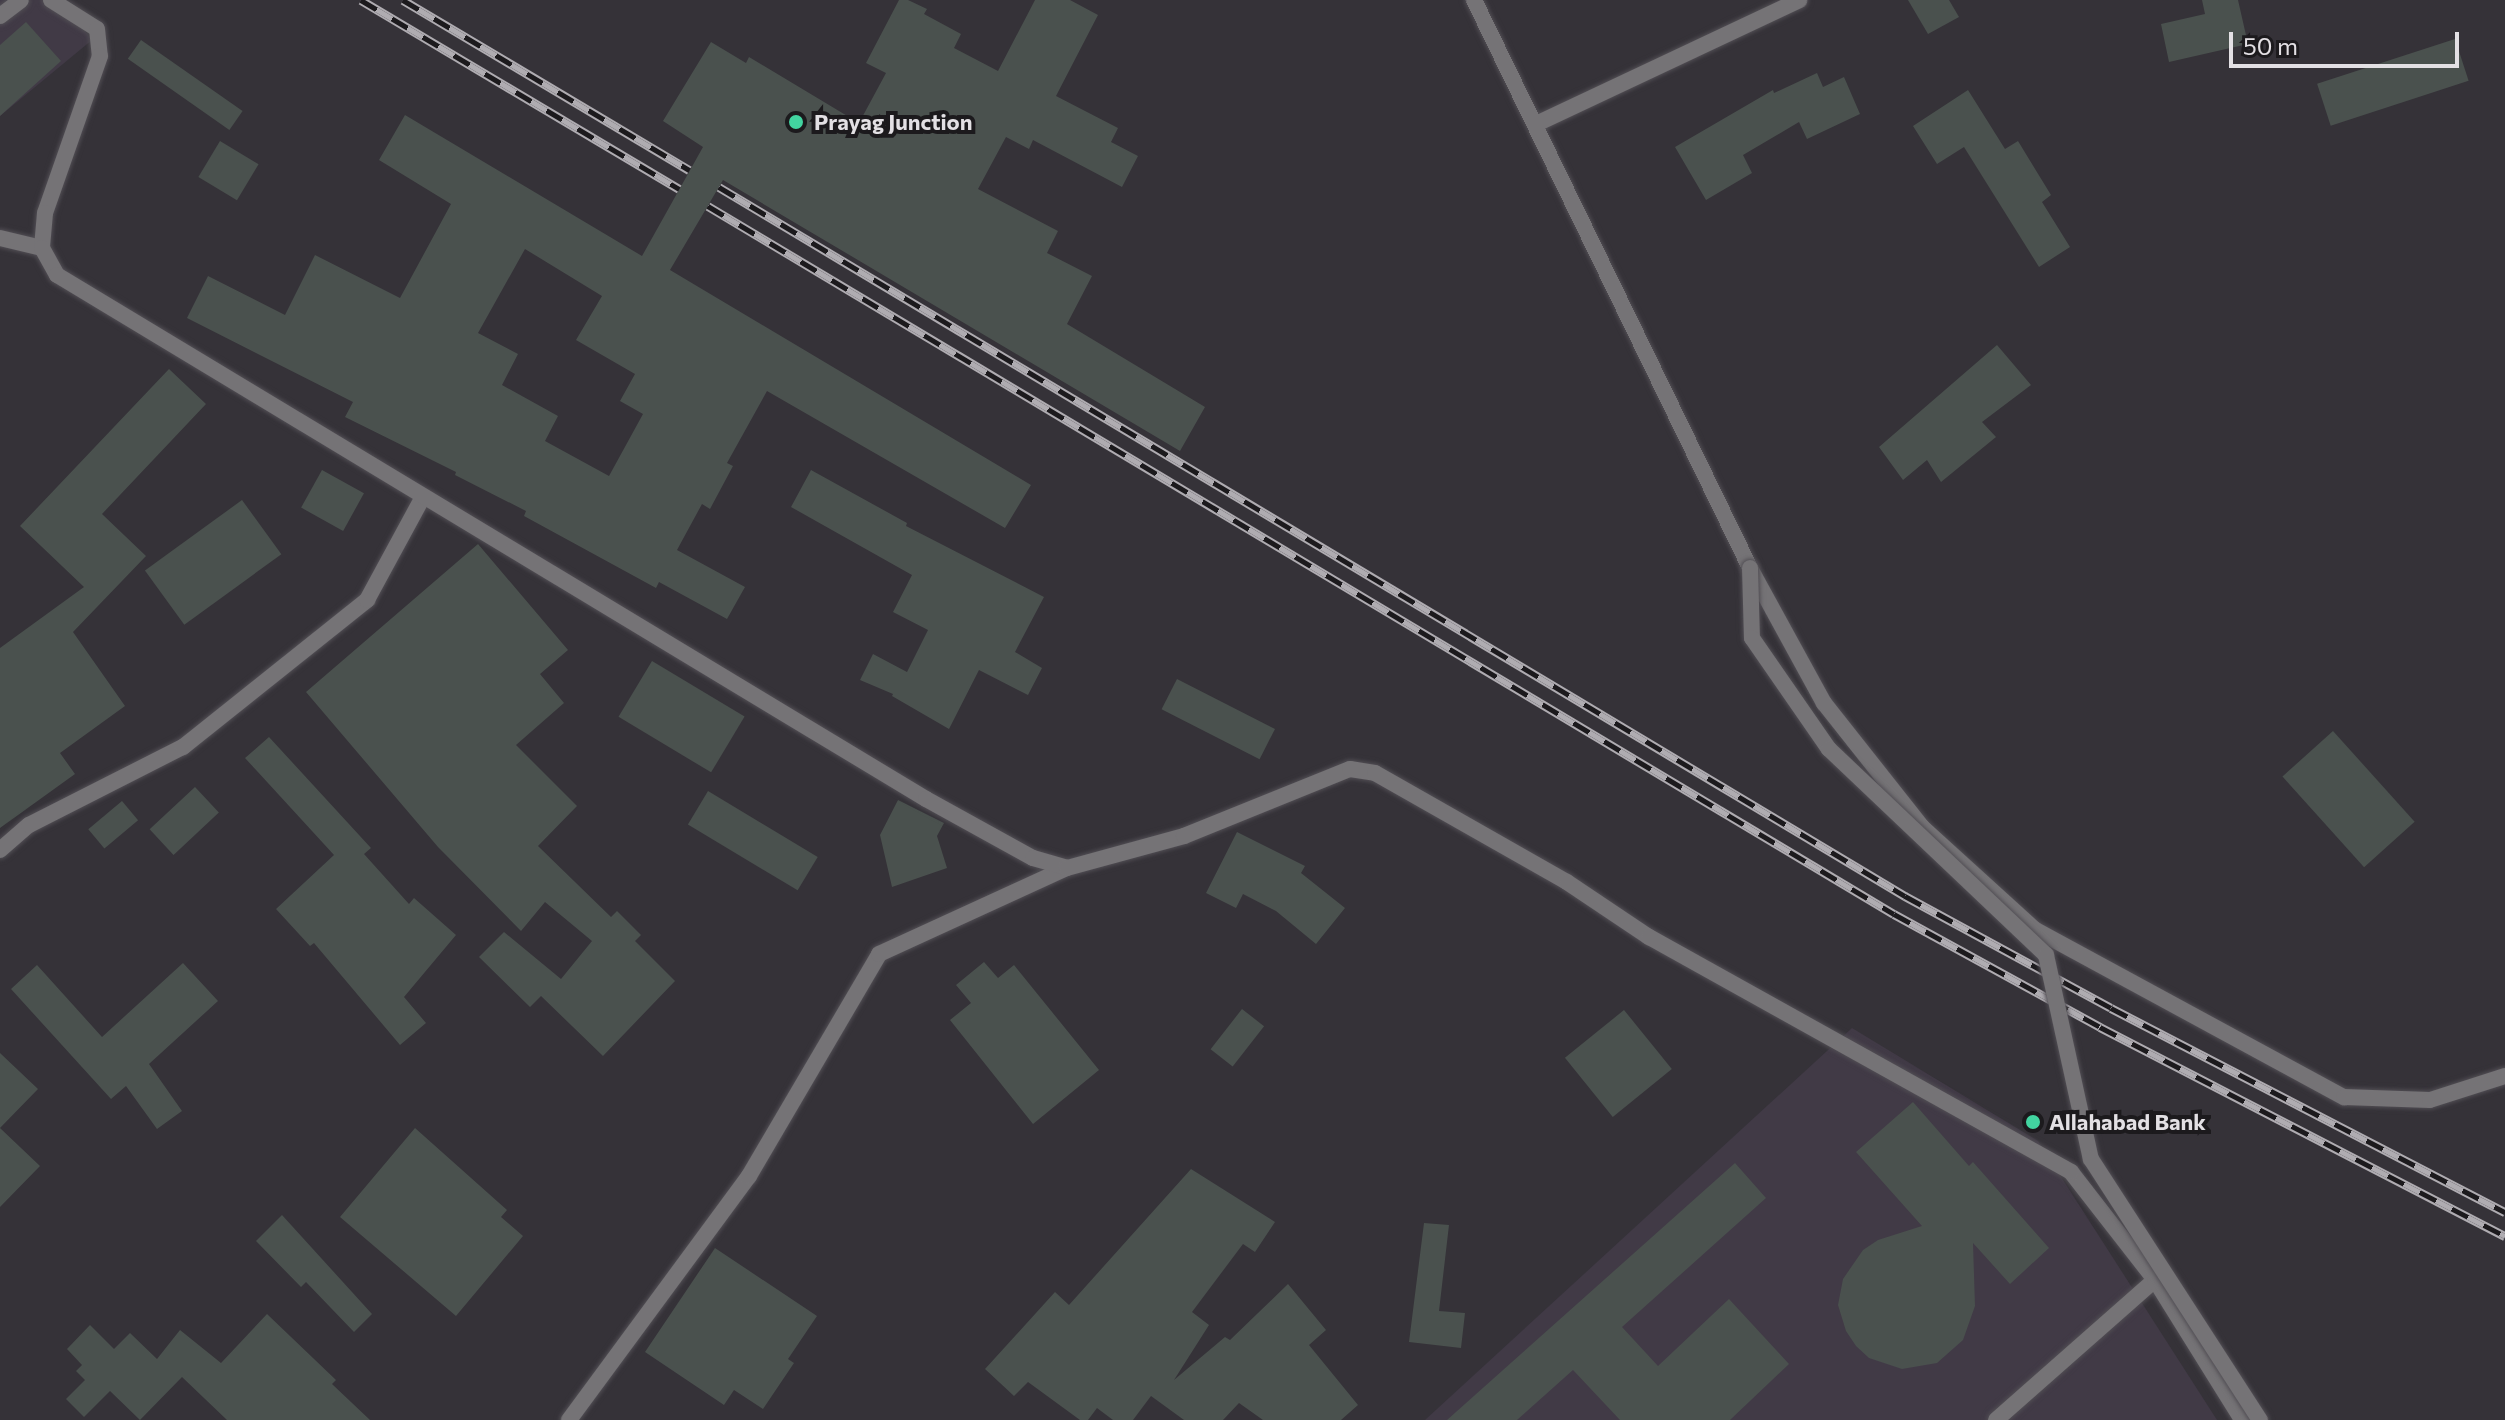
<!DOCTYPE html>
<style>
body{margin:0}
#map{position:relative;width:2505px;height:1420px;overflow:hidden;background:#353238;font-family:Commissioner,sans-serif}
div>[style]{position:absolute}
.built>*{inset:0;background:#413a46}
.building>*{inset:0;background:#4a514e;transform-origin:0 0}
.roads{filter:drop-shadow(0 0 2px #514e54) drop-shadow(0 0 2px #514e54)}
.service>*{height:16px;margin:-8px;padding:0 8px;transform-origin:8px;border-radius:8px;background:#757376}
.minor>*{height:16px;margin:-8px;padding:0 8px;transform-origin:8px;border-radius:8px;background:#757376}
.tertiary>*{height:16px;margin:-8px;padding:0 8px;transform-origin:8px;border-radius:8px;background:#757376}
.rail>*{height:9px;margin-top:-4.5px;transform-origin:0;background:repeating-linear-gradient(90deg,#1c1a1d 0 18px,#afacb1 0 36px);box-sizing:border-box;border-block:2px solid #afacb1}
.bridges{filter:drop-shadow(0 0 2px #514e54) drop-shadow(0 0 2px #514e54)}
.tertiary-bridge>*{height:16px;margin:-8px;padding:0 8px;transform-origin:8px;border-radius:8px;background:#757376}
.dots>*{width:22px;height:22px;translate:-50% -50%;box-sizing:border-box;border:4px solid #1c1a1d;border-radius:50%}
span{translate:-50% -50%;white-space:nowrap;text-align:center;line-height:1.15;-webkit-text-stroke:8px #1c1a1d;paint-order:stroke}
.poi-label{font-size:22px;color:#e3e0e4;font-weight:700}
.left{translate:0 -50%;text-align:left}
.scale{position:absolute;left:2229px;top:32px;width:230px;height:36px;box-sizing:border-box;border:4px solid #e3e0e4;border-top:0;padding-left:10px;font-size:24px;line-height:28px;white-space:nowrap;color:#e3e0e4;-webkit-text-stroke:6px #1c1a1d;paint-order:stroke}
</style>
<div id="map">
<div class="built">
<div style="clip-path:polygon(0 0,60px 0,92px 40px,0 116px)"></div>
<div style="clip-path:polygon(1852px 1028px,2038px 1141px,2217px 1420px,1425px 1420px)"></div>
</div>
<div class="building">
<div style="clip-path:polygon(evenodd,899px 0,908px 0,927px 9px,924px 14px,961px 34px,954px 48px,998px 71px,1035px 0,1070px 0,1098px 15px,1056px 96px,1118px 128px,1111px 142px,1138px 156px,1122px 187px,1033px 140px,1029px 149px,1006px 137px,978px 189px,1058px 231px,1047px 253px,1092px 276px,1067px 324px,1205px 407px,1180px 451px,723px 180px,670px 270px,1031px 485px,1005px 528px,767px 391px,727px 463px,733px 466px,710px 509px,702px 504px,677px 550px,745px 587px,727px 619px,659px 582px,656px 588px,524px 516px,526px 511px,455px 475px,456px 472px,345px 417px,353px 402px,187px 318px,208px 276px,285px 315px,315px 255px,400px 298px,451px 204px,379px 160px,405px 115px,642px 256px,703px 147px,663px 121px,711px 42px,746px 63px,749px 57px,859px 123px,886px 73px,866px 63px,899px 0,525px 249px,602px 296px,576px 340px,635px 374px,620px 401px,643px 414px,609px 476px,545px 441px,558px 416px,502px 385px,518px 354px,478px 333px,525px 249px)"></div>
<div style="clip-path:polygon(1908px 0,1949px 0,1959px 17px,1928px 34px)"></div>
<div style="clip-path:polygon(2202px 0,2238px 0,2248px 44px,2169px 62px,2161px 24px,2205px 14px)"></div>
<div style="clip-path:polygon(26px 22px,61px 61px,0 116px,0 45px)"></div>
<div style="left:2455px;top:39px;width:44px;height:145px;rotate:72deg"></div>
<div style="left:141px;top:40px;width:124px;height:23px;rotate:35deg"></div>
<div style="clip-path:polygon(1817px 73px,1823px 87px,1844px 77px,1860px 114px,1807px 139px,1799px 122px,1743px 155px,1752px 173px,1706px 200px,1675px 147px,1773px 90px,1774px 93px)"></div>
<div style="clip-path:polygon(1968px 90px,2005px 149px,2018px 141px,2051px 195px,2042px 202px,2070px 247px,2039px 267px,1964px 147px,1937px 164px,1913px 126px)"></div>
<div style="left:220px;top:141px;width:45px;height:42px;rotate:31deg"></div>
<div style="clip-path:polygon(1997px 345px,2031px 385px,1982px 422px,1996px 437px,1941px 482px,1927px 460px,1903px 480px,1879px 447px)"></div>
<div style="clip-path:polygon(169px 369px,206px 404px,102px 514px,146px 556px,73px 632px,125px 706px,60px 753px,75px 774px,0 828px,0 648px,84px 587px,20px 526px)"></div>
<div style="left:322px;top:470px;width:48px;height:43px;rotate:29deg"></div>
<div style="clip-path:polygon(811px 470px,907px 523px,906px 526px,1044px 597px,1015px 652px,1042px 668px,1028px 695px,979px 670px,949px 729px,892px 696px,893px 694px,860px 680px,873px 654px,907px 672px,928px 630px,893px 612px,912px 575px,791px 507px)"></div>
<div style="left:242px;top:500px;width:67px;height:120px;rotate:54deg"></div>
<div style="clip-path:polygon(478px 544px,568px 650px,540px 674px,564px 703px,516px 745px,577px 806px,538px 846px,611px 917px,617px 911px,641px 935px,635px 941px,675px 981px,603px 1056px,541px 996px,530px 1007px,479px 957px,504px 932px,561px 979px,592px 941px,545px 902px,521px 931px,438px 847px,306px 692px)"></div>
<div style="left:652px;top:661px;width:108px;height:65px;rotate:31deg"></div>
<div style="left:1177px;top:679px;width:110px;height:34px;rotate:27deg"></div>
<div style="left:2333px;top:731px;width:122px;height:68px;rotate:48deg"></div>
<div style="clip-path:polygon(269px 737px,371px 848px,364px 854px,409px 904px,414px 898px,456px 935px,404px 997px,426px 1023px,400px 1045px,314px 943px,310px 946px,276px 909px,334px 855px,245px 758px)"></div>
<div style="left:195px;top:787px;width:35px;height:62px;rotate:47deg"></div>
<div style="left:708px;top:791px;width:128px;height:39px;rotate:31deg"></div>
<div style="clip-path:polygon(898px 800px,944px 823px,937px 836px,947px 868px,892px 887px,880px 835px)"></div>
<div style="left:122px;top:801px;width:25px;height:44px;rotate:50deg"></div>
<div style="clip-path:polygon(1237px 832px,1305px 866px,1301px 873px,1345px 908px,1316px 944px,1276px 911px,1243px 894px,1236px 908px,1206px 893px)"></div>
<div style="clip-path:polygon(984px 962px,998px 978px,1014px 965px,1099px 1070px,1033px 1124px,950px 1020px,971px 1003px,956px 985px)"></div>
<div style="clip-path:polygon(183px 963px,218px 1001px,149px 1064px,182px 1111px,157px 1129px,126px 1086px,111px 1099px,11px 989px,37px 965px,102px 1037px)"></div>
<div style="left:1242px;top:1009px;width:28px;height:51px;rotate:38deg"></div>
<div style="left:1624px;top:1010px;width:76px;height:76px;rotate:51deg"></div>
<div style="clip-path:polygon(0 1053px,38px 1089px,0 1128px,40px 1166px,0 1207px)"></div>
<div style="clip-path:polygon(1913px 1102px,1969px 1166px,1973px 1162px,2049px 1248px,2010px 1284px,1973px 1243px,1975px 1306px,1963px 1340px,1937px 1363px,1902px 1369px,1869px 1358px,1856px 1346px,1846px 1331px,1838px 1305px,1843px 1279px,1863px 1250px,1878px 1240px,1922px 1226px,1856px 1152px)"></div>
<div style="clip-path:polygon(415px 1128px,507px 1210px,501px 1217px,523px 1236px,456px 1316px,340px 1217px)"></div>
<div style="clip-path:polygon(1735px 1163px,1766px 1198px,1622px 1327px,1658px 1366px,1729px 1299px,1789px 1364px,1730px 1420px,1620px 1420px,1573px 1370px,1517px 1420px,1447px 1420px)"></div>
<div style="clip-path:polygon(1191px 1169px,1275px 1222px,1255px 1252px,1243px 1244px,1192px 1312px,1209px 1325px,1174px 1380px,1225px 1337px,1230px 1340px,1288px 1284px,1326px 1330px,1309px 1345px,1358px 1405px,1341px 1420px,1263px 1420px,1239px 1403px,1223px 1420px,1184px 1420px,1151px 1396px,1133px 1420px,1113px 1420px,1097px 1408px,1088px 1420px,1080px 1420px,1028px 1382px,1014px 1396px,985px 1369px,1055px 1292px,1069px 1305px)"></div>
<div style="clip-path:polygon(282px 1215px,372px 1314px,354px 1332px,306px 1282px,301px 1287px,256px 1241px)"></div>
<div style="clip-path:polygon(1424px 1223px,1449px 1225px,1439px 1311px,1465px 1313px,1461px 1348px,1409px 1342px)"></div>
<div style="clip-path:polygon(715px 1248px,817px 1316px,788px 1359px,794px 1363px,763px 1409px,734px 1390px,724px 1405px,645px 1352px)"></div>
<div style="clip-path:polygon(267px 1314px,336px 1380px,332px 1384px,370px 1420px,227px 1420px,182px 1377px,140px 1420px,110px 1391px,84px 1417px,66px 1399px,85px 1380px,76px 1371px,82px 1365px,67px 1349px,90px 1325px,114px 1349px,130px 1333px,157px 1359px,180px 1330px,221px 1363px)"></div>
</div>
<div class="roads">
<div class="service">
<div style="left:1996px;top:1420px;width:212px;rotate:-41.4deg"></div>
</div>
<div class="minor">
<div style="left:0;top:16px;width:26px;rotate:-37deg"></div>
<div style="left:1536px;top:124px;width:291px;rotate:-25.2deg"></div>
<div style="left:0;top:238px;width:43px;rotate:13.4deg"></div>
<div style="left:1750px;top:568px;width:154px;rotate:61.3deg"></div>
<div style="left:1824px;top:703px;width:158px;rotate:51.7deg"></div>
<div style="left:1922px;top:827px;width:151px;rotate:42.3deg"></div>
<div style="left:2034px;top:929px;width:353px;rotate:28.5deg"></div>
<div style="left:2344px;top:1097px;width:86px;rotate:2deg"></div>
<div style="left:2430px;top:1100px;width:79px;rotate:-17.7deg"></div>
<div style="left:0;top:850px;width:38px;rotate:-41deg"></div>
<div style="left:29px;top:825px;width:173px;rotate:-26.9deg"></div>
<div style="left:183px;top:747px;width:236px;rotate:-38.6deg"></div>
<div style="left:367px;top:600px;width:117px;rotate:-61.5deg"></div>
<div style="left:2071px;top:1172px;width:137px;rotate:52.1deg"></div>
<div style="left:2155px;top:1280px;width:165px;rotate:58.1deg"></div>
<div style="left:569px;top:1420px;width:303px;rotate:-53.6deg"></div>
<div style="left:749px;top:1176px;width:257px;rotate:-59.6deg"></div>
<div style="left:879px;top:954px;width:207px;rotate:-24.6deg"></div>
</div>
<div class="tertiary">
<div style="left:51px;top:0;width:54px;rotate:32.2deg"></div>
<div style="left:97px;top:29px;width:27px;rotate:84deg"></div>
<div style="left:100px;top:56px;width:166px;rotate:109.3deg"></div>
<div style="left:45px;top:213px;width:35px;rotate:95deg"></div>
<div style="left:42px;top:248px;width:31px;rotate:61deg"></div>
<div style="left:57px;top:275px;width:1015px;rotate:31.09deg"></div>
<div style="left:926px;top:799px;width:122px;rotate:28.9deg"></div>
<div style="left:1033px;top:858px;width:35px;rotate:16deg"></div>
<div style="left:1067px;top:868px;width:121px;rotate:-15.3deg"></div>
<div style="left:1184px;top:836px;width:179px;rotate:-22deg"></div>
<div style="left:1350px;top:769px;width:25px;rotate:9deg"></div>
<div style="left:1375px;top:773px;width:221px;rotate:29.6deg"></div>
<div style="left:1567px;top:882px;width:99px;rotate:33.9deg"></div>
<div style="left:1649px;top:937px;width:483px;rotate:29.1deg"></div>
<div style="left:1474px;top:0;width:632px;rotate:64.08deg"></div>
</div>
</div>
<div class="rail">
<div style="left:361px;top:0;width:370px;rotate:30.7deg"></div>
<div style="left:403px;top:0;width:333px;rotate:30.7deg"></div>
<div style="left:719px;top:187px;width:1382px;rotate:30.87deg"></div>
<div style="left:1905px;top:896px;width:234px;rotate:28.5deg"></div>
<div style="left:2111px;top:1008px;width:444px;rotate:27.4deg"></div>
<div style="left:708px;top:206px;width:1381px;rotate:30.84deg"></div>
<div style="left:1894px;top:914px;width:235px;rotate:28.7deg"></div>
<div style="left:2100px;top:1027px;width:456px;rotate:27.3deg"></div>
</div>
<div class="bridges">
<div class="tertiary-bridge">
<div style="left:1750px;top:568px;width:70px;rotate:88.4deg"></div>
<div style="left:1752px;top:638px;width:135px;rotate:55.3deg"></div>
<div style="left:1829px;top:749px;width:299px;rotate:43.5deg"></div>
<div style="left:2046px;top:955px;width:209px;rotate:77.6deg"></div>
<div style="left:2091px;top:1159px;width:311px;rotate:57.1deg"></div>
</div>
</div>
<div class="dots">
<div style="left:796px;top:122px;background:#42d4a0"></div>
<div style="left:2033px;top:1122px;background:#42d4a0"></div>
</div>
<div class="poi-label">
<span class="left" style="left:814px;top:122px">Prayag Junction</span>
<span class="left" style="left:2049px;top:1122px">Allahabad Bank</span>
</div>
<div class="scale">50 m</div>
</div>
